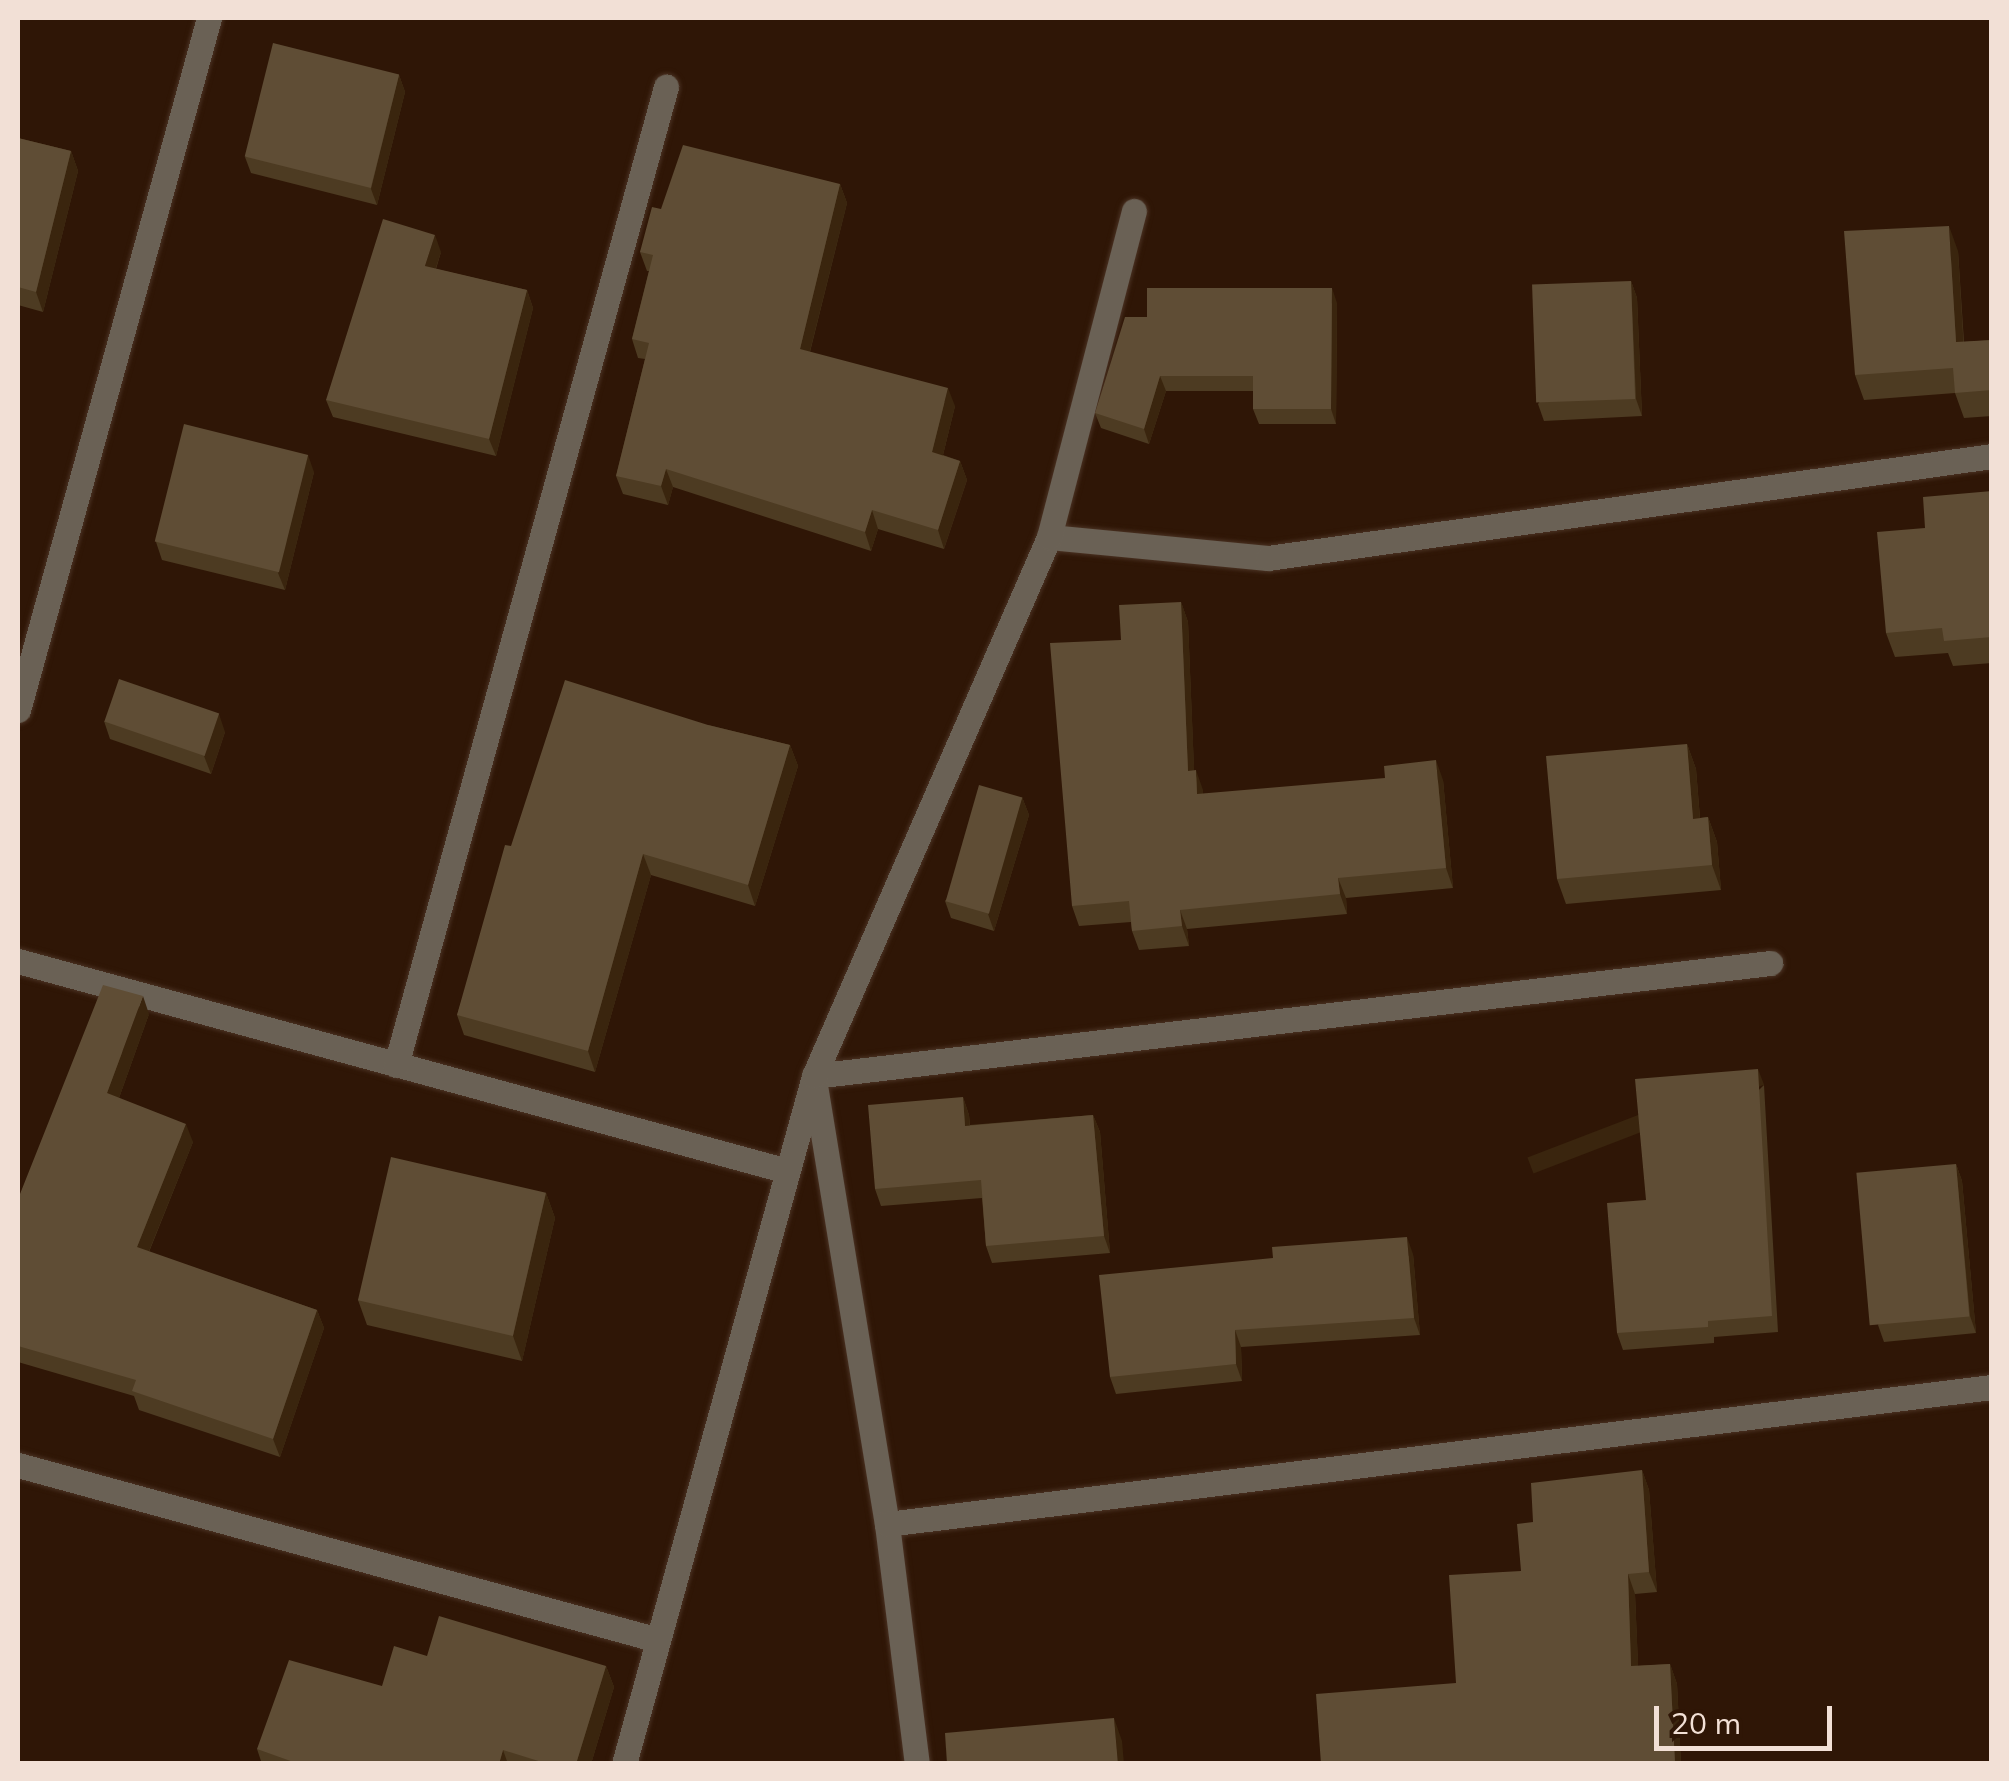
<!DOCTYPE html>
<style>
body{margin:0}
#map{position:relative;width:2009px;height:1781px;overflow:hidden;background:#2f1606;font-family:Mulish,sans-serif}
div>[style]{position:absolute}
.roads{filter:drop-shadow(0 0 2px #4a3223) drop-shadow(0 0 2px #4a3223)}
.minor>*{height:25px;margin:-12.5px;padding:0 12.5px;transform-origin:12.5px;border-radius:12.5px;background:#6a6155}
.wall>*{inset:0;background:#4d3b22}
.shaded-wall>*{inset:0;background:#3a250e;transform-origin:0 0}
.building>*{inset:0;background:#5f4d35;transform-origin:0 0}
span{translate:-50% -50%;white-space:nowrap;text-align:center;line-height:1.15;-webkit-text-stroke:9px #2f1606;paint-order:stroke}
.frame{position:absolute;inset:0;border:20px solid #f2e0d6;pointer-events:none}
.scale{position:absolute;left:1654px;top:1706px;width:178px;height:45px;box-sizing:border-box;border:5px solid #f2e0d6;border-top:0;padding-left:12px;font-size:30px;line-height:35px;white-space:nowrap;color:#f2e0d6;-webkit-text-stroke:8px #2f1606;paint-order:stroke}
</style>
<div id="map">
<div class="roads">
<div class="minor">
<div style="left:1049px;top:537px;width:220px;rotate:5.5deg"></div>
<div style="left:1268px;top:558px;width:731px;rotate:-8.02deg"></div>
<div style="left:18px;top:710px;width:718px;rotate:-74.57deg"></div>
<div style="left:18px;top:961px;width:797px;rotate:15.27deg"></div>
<div style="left:396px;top:1065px;width:1015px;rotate:-74.57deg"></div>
<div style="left:814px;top:1076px;width:963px;rotate:-6.74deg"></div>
<div style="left:815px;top:1085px;width:445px;rotate:80.7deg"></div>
<div style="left:887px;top:1524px;width:242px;rotate:82.9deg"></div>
<div style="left:18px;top:1465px;width:663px;rotate:15.29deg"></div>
<div style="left:887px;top:1524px;width:1113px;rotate:-7.07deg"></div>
<div style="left:624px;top:1764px;width:714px;rotate:-74.56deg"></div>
<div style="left:814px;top:1076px;width:588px;rotate:-66.44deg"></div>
<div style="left:1049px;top:537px;width:337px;rotate:-75.4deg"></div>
</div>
</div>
<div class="wall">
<div style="clip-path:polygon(399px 75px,405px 92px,377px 205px,251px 173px,245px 157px)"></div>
<div style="clip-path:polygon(18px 138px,71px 151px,78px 171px,43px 312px,18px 305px)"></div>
<div style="clip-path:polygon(840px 184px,847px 203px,810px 352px,955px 406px,943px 455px,960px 461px,967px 480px,944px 549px,878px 529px,871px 551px,673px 487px,668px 505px,623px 494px,616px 476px,645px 359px,638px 358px,632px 339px,649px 271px,647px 271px,640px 252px,661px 209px)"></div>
<div style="clip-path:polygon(1958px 251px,1964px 342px,1992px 340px,1992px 416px,1964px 418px,1955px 393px,1864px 400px,1855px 375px)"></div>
<div style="clip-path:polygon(441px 252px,436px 269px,527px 290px,533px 308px,496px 456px,333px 417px,326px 400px)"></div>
<div style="clip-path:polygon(1631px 281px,1637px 298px,1642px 416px,1544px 421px,1538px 404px)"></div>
<div style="clip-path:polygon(1337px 303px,1336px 424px,1259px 424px,1253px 409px,1253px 391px,1166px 391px,1149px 444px,1101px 428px,1095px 413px,1147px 317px)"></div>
<div style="clip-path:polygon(314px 472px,285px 590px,162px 560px,156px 542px)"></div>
<div style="clip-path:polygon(1992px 491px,1992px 663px,1953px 666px,1948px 653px,1895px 657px,1886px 633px,1925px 528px)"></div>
<div style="clip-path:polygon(1181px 602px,1188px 622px,1194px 770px,1203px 794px,1443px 780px,1453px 888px,1346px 898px,1347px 914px,1187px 929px,1189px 946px,1139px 950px,1132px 931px,1131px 922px,1079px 926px,1072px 906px,1121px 640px)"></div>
<div style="clip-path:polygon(104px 721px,225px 732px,211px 774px,110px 739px)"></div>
<div style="clip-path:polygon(708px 725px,790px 745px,798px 766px,755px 906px,651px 875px,595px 1072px,464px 1035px,457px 1015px,511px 846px)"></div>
<div style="clip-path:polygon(1687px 744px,1696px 769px,1700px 818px,1708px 817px,1717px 842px,1721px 890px,1566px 904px,1557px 879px)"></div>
<div style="clip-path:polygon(1022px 797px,1029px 815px,994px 931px,951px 918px,945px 901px)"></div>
<div style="clip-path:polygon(149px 1014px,119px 1098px,193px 1142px,149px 1252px,317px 1310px,324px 1328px,280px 1457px,139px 1410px,134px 1396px,18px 1362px,18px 1199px)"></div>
<div style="clip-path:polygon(1764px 1085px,1778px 1332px,1714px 1337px,1714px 1343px,1623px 1350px,1617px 1333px,1646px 1200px)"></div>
<div style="clip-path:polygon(963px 1097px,969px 1115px,970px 1125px,1093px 1115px,1100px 1132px,1110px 1253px,992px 1263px,986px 1246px,982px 1198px,881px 1206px,875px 1189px)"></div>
<div style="clip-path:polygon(1956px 1164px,1962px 1181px,1976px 1333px,1884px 1342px,1878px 1325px)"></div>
<div style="clip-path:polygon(546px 1193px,555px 1218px,522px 1361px,367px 1325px,358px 1300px)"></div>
<div style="clip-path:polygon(1413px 1254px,1420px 1335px,1241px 1347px,1242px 1381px,1116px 1394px,1110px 1377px)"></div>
<div style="clip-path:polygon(1642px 1470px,1649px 1490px,1657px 1592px,1635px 1594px,1638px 1666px,1670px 1664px,1677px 1684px,1681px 1764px,1321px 1764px,1456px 1683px,1521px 1571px,1533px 1522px)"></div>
<div style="clip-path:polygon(427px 1656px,606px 1666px,614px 1687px,591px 1764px,262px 1764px,257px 1749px,382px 1686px)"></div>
</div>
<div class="shaded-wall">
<div style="clip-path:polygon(399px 75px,405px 92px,377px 205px,371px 189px)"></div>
<div style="clip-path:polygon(71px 151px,78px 171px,43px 312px,36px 292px)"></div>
<div style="clip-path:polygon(840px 184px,847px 203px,806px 367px,800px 349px)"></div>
<div style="clip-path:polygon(1949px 226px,1958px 251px,1965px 367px,1956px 342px)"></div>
<div style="clip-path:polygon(435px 235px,441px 252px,431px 283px,425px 266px)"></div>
<div style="clip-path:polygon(1631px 281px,1637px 298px,1642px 416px,1636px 399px)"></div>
<div style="clip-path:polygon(1332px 288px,1337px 303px,1336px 424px,1331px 409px)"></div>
<div style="clip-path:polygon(527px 290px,533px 308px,496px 456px,489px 439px)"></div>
<div style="clip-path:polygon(1160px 376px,1166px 391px,1149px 444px,1144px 429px)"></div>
<div style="clip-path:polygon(948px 388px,955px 406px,939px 471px,932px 452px)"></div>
<div style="clip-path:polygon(308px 455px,314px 472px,285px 590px,278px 573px)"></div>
<div style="clip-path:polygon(960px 461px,967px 480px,944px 549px,938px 530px)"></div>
<div style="clip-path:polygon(666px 469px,673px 487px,668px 505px,661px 486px)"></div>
<div style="clip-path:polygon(872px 510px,878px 529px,871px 551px,865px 532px)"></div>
<div style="clip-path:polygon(1181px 602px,1188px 622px,1195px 791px,1188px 771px)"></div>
<div style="clip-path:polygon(219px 714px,225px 732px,211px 774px,204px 756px)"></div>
<div style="clip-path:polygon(1687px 744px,1696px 769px,1702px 844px,1693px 819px)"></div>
<div style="clip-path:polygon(790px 745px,798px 766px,755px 906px,748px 885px)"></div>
<div style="clip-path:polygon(1436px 760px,1443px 780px,1453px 888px,1446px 868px)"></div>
<div style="clip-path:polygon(1196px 770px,1203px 790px,1204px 814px,1197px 794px)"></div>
<div style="clip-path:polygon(1022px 797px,1029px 815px,994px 931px,988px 914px)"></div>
<div style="clip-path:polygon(1708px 817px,1717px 842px,1721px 890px,1712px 865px)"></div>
<div style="clip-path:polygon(643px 854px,651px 875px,595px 1072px,588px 1051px)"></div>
<div style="clip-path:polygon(1338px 878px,1346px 898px,1347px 914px,1340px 894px)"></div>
<div style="clip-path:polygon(1180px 910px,1187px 929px,1189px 946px,1182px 926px)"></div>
<div style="clip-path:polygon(143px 996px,149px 1014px,114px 1112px,107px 1093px)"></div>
<div style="left:1758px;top:1069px;width:17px;height:247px;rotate:69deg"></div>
<div style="clip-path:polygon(963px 1097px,969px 1115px,971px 1143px,965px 1126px)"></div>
<div style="clip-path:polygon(1093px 1115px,1100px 1132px,1110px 1253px,1104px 1236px)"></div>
<div style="clip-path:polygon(186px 1124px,193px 1142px,143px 1266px,137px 1247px)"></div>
<div style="clip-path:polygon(1956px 1164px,1962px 1181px,1976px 1333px,1970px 1316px)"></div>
<div style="clip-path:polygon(546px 1193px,555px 1218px,522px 1361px,513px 1336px)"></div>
<div style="clip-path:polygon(1407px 1237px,1413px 1254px,1420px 1335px,1414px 1318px)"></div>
<div style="clip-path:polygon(317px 1310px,324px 1328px,280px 1457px,273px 1439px)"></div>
<div style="clip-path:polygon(1235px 1330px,1241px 1347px,1242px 1381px,1236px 1364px)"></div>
<div style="clip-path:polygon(1642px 1470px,1649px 1490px,1657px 1592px,1649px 1572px)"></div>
<div style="clip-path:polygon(1628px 1574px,1635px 1594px,1639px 1686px,1631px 1666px)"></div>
<div style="clip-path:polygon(1670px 1664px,1677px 1684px,1681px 1764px,1675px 1763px)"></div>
<div style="clip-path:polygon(606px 1666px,614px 1687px,591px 1764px,576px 1764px)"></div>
<div style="clip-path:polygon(1114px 1718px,1122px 1741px,1124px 1764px,1118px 1764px)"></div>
<div style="clip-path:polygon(503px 1750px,508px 1764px,499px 1764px)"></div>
</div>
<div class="building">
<div style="left:273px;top:43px;width:130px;height:117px;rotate:14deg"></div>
<div style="clip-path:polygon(18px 138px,71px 151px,36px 292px,18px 287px)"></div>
<div style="clip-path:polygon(683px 145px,840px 184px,800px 349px,948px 388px,932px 452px,960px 461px,938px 530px,872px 510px,865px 532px,666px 469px,661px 486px,616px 476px,649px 343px,632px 339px,653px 255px,640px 252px,652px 207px,661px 209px)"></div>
<div style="clip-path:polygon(383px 219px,435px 235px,425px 266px,527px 290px,489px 439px,326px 400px)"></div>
<div style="clip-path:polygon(1949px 226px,1956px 342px,1992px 340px,1992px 390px,1955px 393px,1953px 368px,1855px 375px,1844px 231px)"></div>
<div style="left:1631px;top:281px;width:118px;height:99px;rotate:88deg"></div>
<div style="clip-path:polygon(1147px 288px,1332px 288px,1331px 409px,1253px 409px,1253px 376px,1160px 376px,1144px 429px,1095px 413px,1125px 317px,1147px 317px)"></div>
<div style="left:184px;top:424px;width:128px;height:121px;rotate:14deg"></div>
<div style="clip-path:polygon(1992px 491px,1992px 637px,1944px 641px,1942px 628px,1886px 633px,1877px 532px,1925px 528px,1923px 497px)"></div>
<div style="clip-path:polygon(1181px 602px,1188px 771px,1196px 770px,1197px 794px,1385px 778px,1384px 766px,1436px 760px,1446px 868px,1338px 878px,1340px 894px,1180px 910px,1182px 926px,1132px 931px,1129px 901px,1072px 906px,1050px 643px,1121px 640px,1119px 605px)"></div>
<div style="left:119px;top:679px;width:106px;height:45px;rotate:19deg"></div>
<div style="clip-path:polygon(565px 680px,708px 725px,790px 745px,748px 885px,643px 854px,588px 1051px,457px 1015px,505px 845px,511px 846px)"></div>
<div style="clip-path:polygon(1687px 744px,1693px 819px,1708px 817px,1712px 865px,1557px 879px,1546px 756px)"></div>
<div style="left:979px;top:785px;width:45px;height:121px;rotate:16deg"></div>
<div style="clip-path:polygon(103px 985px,143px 996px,107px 1093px,186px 1124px,137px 1247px,317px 1310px,273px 1439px,132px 1391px,136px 1380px,18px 1346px,18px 1199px)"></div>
<div style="clip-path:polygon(1758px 1069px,1772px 1316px,1708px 1321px,1708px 1327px,1617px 1333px,1607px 1203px,1646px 1200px,1635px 1079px)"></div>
<div style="clip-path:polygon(963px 1097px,965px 1126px,1093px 1115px,1104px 1236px,986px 1246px,981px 1180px,875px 1189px,868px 1105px)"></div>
<div style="left:391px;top:1157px;width:159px;height:147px;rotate:13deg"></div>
<div style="left:1956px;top:1164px;width:153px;height:100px;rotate:85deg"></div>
<div style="clip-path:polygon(1407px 1237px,1414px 1318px,1235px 1330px,1236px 1364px,1110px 1377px,1099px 1275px,1273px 1258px,1272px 1247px)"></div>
<div style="clip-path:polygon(1642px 1470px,1649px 1572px,1628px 1574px,1631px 1666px,1670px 1664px,1675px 1763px,1321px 1764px,1316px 1694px,1456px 1683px,1449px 1575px,1521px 1571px,1517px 1524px,1533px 1522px,1531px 1483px)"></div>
<div style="clip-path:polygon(439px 1616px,606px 1666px,576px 1764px,548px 1764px,503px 1750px,499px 1764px,299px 1764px,257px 1749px,289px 1660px,382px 1686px,394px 1646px,427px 1656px)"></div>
<div style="clip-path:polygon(1114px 1718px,1118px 1764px,947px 1764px,945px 1733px)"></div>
</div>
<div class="frame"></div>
<div class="scale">20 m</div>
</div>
